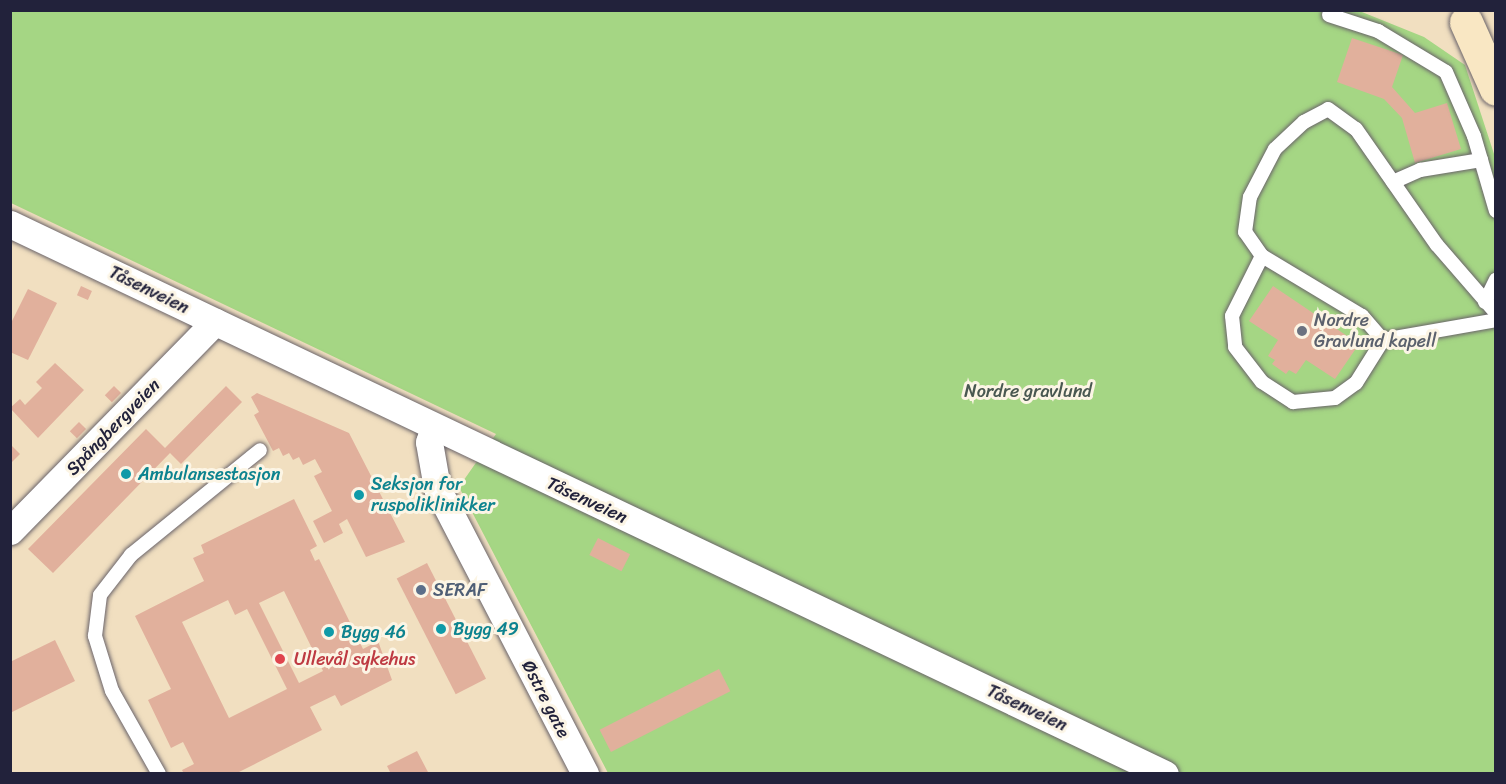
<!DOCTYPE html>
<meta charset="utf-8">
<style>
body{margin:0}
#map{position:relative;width:1506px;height:784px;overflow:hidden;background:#f1dfc0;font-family:Sriracha,sans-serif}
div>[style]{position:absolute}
.green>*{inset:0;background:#a5d684}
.building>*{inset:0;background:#e1b09c;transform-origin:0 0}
.roads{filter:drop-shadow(0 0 2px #6a646a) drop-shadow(0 0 2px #6a646a)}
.lane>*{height:14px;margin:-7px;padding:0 7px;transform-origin:7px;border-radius:7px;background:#fff}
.street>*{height:27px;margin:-13.5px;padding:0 13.5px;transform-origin:13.5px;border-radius:13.5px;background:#fff}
.secondary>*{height:33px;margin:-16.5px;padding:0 16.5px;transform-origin:16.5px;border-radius:16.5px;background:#f9e7c3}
.dots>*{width:16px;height:16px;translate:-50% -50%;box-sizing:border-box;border:3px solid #fcf5e5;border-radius:50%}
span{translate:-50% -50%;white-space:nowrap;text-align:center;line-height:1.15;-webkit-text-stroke:6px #fcf5e5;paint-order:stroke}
.street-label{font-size:18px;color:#22223b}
.worship-label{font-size:18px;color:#5b616d}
.left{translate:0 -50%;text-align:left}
.park-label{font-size:18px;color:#495851}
.culture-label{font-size:18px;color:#0d838f}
.service-label{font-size:18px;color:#4e5e75}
.health-label{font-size:18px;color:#be3a42}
.frame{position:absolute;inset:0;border:12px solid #22223b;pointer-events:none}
</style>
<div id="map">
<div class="green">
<div style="clip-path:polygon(1357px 10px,1424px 37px,1465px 65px,1495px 157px,1495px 773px,608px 773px,459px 487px,496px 434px,11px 203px,10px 11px)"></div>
</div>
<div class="building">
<div style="clip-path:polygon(1352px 38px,1403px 55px,1392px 87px,1415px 113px,1447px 103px,1461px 149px,1415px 163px,1402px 118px,1384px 99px,1337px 82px)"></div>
<div style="left:81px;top:286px;width:12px;height:10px;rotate:24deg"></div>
<div style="clip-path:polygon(1273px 286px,1359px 344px,1335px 379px,1306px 360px,1296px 374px,1289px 370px,1286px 374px,1272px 364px,1275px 360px,1268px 356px,1278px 340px,1249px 321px)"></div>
<div style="clip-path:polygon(28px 289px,57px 303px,28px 360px,10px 352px,10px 325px)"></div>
<div style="clip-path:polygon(55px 363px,84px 390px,38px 438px,10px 408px,20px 399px,25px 405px,42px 388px,36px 382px)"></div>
<div style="left:114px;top:386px;width:10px;height:13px;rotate:45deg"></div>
<div style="clip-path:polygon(226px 386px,242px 402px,181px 464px,170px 453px,53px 573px,28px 549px,146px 429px,165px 448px)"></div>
<div style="clip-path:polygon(257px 393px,349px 433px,405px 542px,366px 557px,347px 519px,339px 524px,343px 533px,324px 543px,313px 521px,332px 511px,314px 476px,322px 472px,315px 459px,303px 465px,299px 457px,293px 460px,289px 453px,283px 456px,279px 448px,273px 451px,254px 415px,259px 412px,251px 397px)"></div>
<div style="left:79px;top:422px;width:10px;height:13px;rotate:45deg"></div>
<div style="clip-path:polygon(10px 444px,20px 454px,10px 464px)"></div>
<div style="clip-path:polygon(evenodd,294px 499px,317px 546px,310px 550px,315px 561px,319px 559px,363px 649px,378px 641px,392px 680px,341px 706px,335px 695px,310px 707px,322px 730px,235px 774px,184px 774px,182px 770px,194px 764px,183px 742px,171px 748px,148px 700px,171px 689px,135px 616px,204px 581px,193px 558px,204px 553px,201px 545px,294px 499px,284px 591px,323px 671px,299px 683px,259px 603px,284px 591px,294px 499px,228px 600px,235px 615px,247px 609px,287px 689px,229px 718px,182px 622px,228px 600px)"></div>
<div style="left:598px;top:538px;width:36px;height:19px;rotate:27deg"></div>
<div style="left:427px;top:563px;width:130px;height:34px;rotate:63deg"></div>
<div style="clip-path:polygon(55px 640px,75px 681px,10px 713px,10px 662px)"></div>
<div style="left:719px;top:669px;width:25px;height:134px;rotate:63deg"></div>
<div style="clip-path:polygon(417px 751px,429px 774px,391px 774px,387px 766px)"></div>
</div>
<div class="roads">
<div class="lane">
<div style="left:1329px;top:15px;width:52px;rotate:18.1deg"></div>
<div style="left:1378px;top:31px;width:79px;rotate:31.1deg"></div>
<div style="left:1446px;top:72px;width:70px;rotate:66.4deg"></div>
<div style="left:1474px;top:136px;width:78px;rotate:73.7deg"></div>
<div style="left:1393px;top:182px;width:30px;rotate:-24deg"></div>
<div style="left:1420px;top:170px;width:62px;rotate:-9.3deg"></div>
<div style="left:1262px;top:256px;width:67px;rotate:116.6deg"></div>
<div style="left:1232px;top:316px;width:31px;rotate:84deg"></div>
<div style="left:1235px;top:347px;width:44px;rotate:52.4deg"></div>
<div style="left:1262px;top:382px;width:37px;rotate:33deg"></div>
<div style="left:1293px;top:402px;width:42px;rotate:-5.4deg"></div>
<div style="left:1335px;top:398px;width:26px;rotate:-36deg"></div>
<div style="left:1356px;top:383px;width:51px;rotate:-57.9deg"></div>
<div style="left:1383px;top:340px;width:32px;rotate:-131deg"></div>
<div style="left:1362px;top:316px;width:117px;rotate:-149deg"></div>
<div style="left:1262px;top:256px;width:29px;rotate:-125deg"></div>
<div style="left:1245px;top:232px;width:35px;rotate:-82deg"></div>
<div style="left:1250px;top:197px;width:54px;rotate:-62.5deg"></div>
<div style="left:1275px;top:149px;width:40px;rotate:-43deg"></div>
<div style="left:1304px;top:122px;width:27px;rotate:-28deg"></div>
<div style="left:1328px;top:109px;width:34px;rotate:36deg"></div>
<div style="left:1356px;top:129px;width:141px;rotate:55.1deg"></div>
<div style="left:1437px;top:245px;width:90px;rotate:49.1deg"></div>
<div style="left:1485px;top:302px;width:25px;rotate:-64deg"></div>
<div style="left:1383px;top:340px;width:115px;rotate:-10deg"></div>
<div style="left:159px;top:774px;width:95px;rotate:-119.5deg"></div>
<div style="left:112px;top:691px;width:58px;rotate:-107.2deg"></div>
<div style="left:95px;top:636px;width:41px;rotate:-83deg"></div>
<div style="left:100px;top:595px;width:51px;rotate:-52.2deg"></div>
<div style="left:131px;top:555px;width:166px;rotate:-39.1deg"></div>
</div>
<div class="street">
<div style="left:10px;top:224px;width:1279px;rotate:25.46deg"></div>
<div style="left:434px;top:427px;width:16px;rotate:108deg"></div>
<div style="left:429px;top:442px;width:47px;rotate:80.1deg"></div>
<div style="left:437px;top:488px;width:322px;rotate:62.6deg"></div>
<div style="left:10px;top:531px;width:293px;rotate:-45.6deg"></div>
</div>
<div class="secondary">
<div style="left:1466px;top:22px;width:73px;rotate:65.9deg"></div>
</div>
</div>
<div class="dots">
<div style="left:1302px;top:331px;background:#6b7280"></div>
<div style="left:126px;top:474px;background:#0f9aa8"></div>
<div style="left:359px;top:495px;background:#0f9aa8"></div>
<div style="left:421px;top:590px;background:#5c6f8a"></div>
<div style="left:441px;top:629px;background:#0f9aa8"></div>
<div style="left:329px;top:632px;background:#0f9aa8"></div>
<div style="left:280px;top:659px;background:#e0444e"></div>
</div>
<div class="street-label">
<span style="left:149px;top:290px;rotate:26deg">Tåsenveien</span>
<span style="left:113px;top:427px;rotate:-46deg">Spångbergveien</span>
<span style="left:587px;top:500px;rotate:25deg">Tåsenveien</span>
<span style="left:546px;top:699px;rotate:63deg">Østre gate</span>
<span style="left:1027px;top:708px;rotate:25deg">Tåsenveien</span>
</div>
<div class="worship-label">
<span class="left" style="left:1314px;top:331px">Nordre<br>Gravlund kapell</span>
</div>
<div class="park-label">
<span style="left:1028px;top:391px">Nordre gravlund</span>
</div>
<div class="culture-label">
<span class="left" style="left:138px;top:474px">Ambulansestasjon</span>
<span class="left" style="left:371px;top:495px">Seksjon for<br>ruspoliklinikker</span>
<span class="left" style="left:453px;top:629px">Bygg 49</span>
<span class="left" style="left:341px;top:632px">Bygg 46</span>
</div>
<div class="service-label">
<span class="left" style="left:433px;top:590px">SERAF</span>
</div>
<div class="health-label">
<span class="left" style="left:294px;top:659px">Ullevål sykehus</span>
</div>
<div class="frame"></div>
</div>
